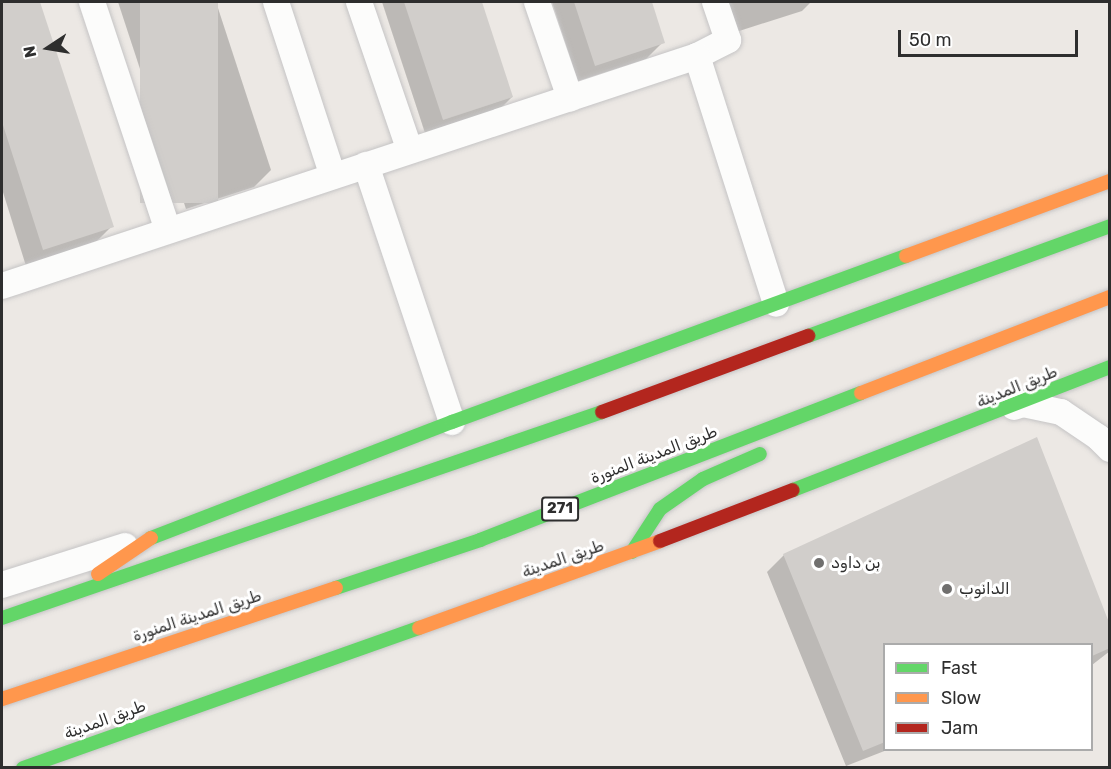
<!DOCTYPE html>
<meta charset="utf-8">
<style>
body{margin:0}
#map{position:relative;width:1111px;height:769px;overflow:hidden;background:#ece8e4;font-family:Rubik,"Noto Naskh Arabic",sans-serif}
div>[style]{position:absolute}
.shadow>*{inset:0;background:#0003}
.building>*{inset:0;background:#d1cecb;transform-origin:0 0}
.roads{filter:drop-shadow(0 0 2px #c5c4c5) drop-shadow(0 0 2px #c5c4c5)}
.street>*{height:26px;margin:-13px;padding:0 13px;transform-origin:13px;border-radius:13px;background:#fcfcfb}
.fast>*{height:14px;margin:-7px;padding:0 7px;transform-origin:7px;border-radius:7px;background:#63d668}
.slow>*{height:14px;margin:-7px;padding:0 7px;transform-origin:7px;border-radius:7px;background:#ff974d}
.jam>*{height:14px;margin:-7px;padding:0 7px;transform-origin:7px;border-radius:7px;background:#b3261e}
.dots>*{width:16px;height:16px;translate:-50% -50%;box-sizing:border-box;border:3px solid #fff;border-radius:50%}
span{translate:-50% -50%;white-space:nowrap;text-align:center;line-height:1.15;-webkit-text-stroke:6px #fff;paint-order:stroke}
.shield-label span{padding:2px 4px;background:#fff;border:2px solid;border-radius:4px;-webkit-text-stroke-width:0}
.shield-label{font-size:15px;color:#2e2e2e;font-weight:700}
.street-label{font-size:16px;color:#2e2e2e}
.poi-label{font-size:16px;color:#2e2e2e}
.left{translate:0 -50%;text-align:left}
.frame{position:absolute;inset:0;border:3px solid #2e2e2e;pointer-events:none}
.legend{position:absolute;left:883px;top:643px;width:210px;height:108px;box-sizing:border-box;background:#fff;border:2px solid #ababab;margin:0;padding:8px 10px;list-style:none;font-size:18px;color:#2e2e2e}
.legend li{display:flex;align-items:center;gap:12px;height:30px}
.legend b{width:30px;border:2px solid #ababab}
.north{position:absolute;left:18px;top:18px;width:60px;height:60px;-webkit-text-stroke:4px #fff;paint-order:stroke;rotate:258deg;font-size:16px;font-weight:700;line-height:24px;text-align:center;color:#2e2e2e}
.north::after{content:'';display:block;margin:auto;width:21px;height:27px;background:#2e2e2e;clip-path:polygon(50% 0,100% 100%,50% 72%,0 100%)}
.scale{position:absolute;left:898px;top:30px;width:180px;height:27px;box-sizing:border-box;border:3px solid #2e2e2e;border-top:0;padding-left:8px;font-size:18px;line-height:21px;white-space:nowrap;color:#2e2e2e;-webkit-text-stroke:4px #fff;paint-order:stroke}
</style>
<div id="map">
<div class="shadow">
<div style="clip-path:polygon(2px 2px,39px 2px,112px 226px,95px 243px,26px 266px,2px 189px)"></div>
<div style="clip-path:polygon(118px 2px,216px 2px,271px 170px,254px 187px,186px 209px)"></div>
<div style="clip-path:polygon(382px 2px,480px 2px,512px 97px,495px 114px,426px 136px)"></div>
<div style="clip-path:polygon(552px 2px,650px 2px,663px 42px,646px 59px,578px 81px)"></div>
<div style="clip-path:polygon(723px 2px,811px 2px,802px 11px,733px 33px)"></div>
<div style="clip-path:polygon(784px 555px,1110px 629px,1110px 651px,1092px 665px,1092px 644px,884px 644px,887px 750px,846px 766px,767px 572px)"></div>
</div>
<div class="building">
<div style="clip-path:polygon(2px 2px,40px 2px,114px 227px,43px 250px,2px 122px)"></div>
<div style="left:140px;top:2px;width:78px;height:201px"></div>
<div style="clip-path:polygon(404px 2px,482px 2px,513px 97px,443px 120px)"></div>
<div style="clip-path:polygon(574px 2px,652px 2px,665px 43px,595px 66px)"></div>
<div style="clip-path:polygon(1037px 437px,1110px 625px,1110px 648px,1092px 656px,1092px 645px,885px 645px,885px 742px,863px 751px,783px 554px)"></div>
</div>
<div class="roads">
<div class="street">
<div style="left:92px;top:2px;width:240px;rotate:71.6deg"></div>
<div style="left:276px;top:2px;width:183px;rotate:71.9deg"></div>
<div style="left:359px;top:2px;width:157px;rotate:71.1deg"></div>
<div style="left:537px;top:2px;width:102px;rotate:71deg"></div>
<div style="left:697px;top:56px;width:35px;rotate:-27deg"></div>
<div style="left:728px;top:40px;width:40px;rotate:-108.9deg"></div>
<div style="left:366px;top:165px;width:271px;rotate:71.5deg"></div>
<div style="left:2px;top:286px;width:732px;rotate:-18.31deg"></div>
<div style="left:697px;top:56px;width:260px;rotate:72.3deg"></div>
<div style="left:1014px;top:407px;width:9px;rotate:-18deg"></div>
<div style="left:1023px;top:404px;width:39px;rotate:12deg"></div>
<div style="left:1061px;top:412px;width:45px;rotate:34deg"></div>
<div style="left:1098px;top:437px;width:17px;rotate:45deg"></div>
<div style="left:2px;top:585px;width:129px;rotate:-17.6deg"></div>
</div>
<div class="fast">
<div style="left:808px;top:336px;width:321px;rotate:-20deg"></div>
<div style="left:793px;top:490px;width:340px;rotate:-21.2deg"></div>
<div style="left:151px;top:538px;width:323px;rotate:-21.1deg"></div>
<div style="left:452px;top:422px;width:483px;rotate:-20.1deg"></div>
<div style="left:632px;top:552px;width:51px;rotate:-56.9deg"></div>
<div style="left:660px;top:509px;width:52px;rotate:-34.9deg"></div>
<div style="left:703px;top:479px;width:62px;rotate:-23.7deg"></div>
<div style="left:336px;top:588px;width:152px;rotate:-18.4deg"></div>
<div style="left:480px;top:540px;width:408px;rotate:-21.1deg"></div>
<div style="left:2px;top:618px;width:634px;rotate:-18.95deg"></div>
<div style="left:23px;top:768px;width:420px;rotate:-19.5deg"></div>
</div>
<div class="slow">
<div style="left:906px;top:256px;width:217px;rotate:-20.2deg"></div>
<div style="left:861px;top:393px;width:267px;rotate:-21.1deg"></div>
<div style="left:98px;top:574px;width:64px;rotate:-34.2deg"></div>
<div style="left:419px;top:628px;width:256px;rotate:-19.8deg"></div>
<div style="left:2px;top:699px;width:352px;rotate:-18.4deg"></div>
</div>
<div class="jam">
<div style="left:602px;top:412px;width:220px;rotate:-20.3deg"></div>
<div style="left:660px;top:541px;width:142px;rotate:-21deg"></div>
</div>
</div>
<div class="dots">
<div style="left:819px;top:563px;background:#706f6e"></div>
<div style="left:947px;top:589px;background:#706f6e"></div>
</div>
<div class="shield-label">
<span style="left:560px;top:509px">271</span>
</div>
<div class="street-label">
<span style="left:1017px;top:387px;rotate:-22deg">طريق المدينة</span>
<span style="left:654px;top:455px;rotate:-21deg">طريق المدينة المنورة</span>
<span style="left:563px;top:559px;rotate:-19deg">طريق المدينة</span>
<span style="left:197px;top:616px;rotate:-18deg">طريق المدينة المنورة</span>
<span style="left:105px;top:720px;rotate:-20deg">طريق المدينة</span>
</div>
<div class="poi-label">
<span class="left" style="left:831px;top:563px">بن داود</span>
<span class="left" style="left:959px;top:589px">الدانوب</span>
</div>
<div class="frame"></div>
<ul class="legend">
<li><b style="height:8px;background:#63d668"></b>Fast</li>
<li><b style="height:8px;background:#ff974d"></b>Slow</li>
<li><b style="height:8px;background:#b3261e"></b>Jam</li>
</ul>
<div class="north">N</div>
<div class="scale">50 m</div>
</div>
